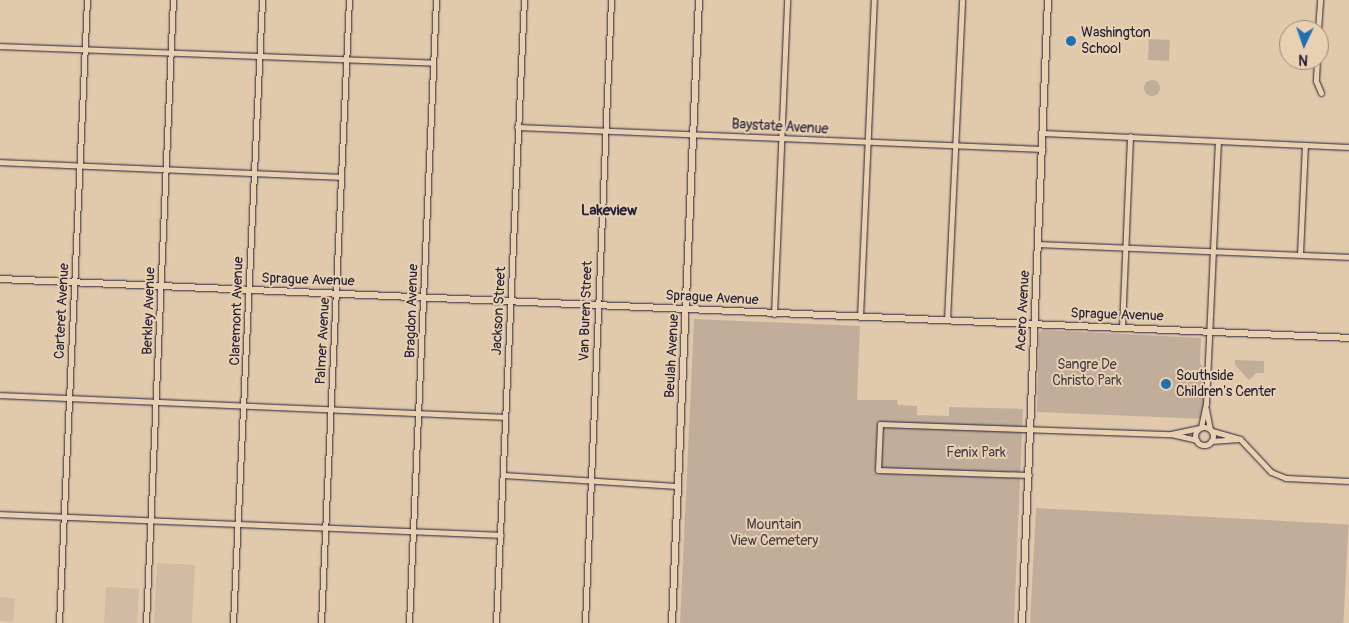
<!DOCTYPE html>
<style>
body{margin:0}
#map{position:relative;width:1349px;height:623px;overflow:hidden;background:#e1c9ac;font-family:Pangolin,sans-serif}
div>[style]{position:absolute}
.built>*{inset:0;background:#d1bba2;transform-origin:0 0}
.green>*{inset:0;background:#c1ae9a;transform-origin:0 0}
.round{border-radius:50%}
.roads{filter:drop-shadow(0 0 1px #22223b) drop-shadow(0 0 1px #22223b)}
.minor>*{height:5px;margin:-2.5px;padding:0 2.5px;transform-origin:2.5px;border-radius:2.5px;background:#e9d0b1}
.minor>.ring{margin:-2.5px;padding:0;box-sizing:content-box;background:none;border:5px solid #e9d0b1;border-radius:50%}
.tertiary>*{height:6px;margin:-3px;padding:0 3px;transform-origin:3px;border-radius:3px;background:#e9d0b1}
.dots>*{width:14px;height:14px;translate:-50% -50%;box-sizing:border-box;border:2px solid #e9d0b1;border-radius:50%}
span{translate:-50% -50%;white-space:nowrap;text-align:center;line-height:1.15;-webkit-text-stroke:4px #e9d0b1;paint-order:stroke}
.poi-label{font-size:14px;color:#22223b}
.left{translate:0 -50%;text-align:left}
.street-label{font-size:14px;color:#22223b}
.park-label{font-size:14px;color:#423e4e}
.neighbourhood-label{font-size:15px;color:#22223b;font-weight:700}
.north{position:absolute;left:1279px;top:20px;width:50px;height:50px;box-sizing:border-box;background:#e9d0b1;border:1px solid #998a82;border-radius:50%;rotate:183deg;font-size:14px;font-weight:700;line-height:20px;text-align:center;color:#22223b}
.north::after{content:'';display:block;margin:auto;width:18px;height:22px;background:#1f6fb2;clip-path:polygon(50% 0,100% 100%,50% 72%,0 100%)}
</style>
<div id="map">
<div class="built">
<div style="left:157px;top:563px;width:38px;height:60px;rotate:3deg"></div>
<div style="left:106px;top:587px;width:33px;height:36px;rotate:3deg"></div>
<div style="left:0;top:597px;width:15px;height:24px;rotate:4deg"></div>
</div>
<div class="green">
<div style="left:1149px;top:39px;width:21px;height:21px;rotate:3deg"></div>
<div class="round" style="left:1144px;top:80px;width:16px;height:16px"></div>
<div style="clip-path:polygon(694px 319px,860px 326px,857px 400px,897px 400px,898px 405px,917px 406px,917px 415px,949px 416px,949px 407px,1023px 409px,1014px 623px,680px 623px)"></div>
<div style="clip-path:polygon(1042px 330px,1201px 338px,1200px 363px,1208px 376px,1207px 419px,1037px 412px,1039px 333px)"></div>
<div style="clip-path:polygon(1235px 360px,1264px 361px,1264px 373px,1256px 373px,1249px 380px,1235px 365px)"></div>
<div style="left:1036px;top:508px;width:313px;height:115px;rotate:3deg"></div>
</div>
<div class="roads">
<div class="minor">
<div style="left:1318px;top:30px;width:30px;rotate:-86deg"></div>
<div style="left:0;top:46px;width:433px;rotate:2.2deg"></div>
<div style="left:1317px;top:60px;width:21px;rotate:93deg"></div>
<div style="left:1316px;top:81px;width:13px;rotate:67deg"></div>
<div style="left:517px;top:127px;width:526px;rotate:2.4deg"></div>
<div style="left:1043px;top:133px;width:306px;rotate:2.6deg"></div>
<div style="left:0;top:162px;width:341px;rotate:2.5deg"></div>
<div style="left:1039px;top:244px;width:310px;rotate:2.4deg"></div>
<div style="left:1300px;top:254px;width:109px;rotate:-87.4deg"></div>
<div style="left:774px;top:314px;width:314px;rotate:-87.6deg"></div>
<div style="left:860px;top:317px;width:317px;rotate:-87.5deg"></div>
<div style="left:947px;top:320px;width:320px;rotate:-87.3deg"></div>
<div style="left:1122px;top:328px;width:192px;rotate:-87.6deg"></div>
<div style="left:0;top:395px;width:505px;rotate:2.49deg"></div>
<div style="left:1206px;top:409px;width:20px;rotate:79deg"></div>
<div class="ring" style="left:1195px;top:427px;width:13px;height:13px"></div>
<div style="left:1201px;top:427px;width:24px;rotate:-78deg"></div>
<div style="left:1206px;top:404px;width:263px;rotate:-87.4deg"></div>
<div style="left:1212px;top:431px;width:29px;rotate:16deg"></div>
<div style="left:1240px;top:439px;width:45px;rotate:46.8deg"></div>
<div style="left:1271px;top:472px;width:16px;rotate:22deg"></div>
<div style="left:1286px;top:478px;width:63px;rotate:2.7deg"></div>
<div style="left:1171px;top:434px;width:26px;rotate:13deg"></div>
<div style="left:1211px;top:441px;width:29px;rotate:-4deg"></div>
<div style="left:503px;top:475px;width:174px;rotate:3.6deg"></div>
<div style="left:1029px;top:475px;width:151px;rotate:-178.1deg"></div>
<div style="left:878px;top:470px;width:46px;rotate:-87.5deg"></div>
<div style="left:880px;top:424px;width:291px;rotate:2deg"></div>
<div style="left:1171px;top:434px;width:29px;rotate:-12deg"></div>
<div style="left:0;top:514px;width:501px;rotate:2.4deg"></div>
<div style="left:59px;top:623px;width:624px;rotate:-87.43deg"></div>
<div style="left:146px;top:623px;width:624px;rotate:-87.52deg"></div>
<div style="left:233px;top:623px;width:624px;rotate:-87.33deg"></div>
<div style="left:321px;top:623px;width:624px;rotate:-87.43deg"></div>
<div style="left:409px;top:623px;width:624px;rotate:-87.52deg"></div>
<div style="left:496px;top:623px;width:624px;rotate:-87.43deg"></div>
<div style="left:585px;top:623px;width:624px;rotate:-87.61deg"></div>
</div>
<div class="tertiary">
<div style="left:0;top:279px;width:1350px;rotate:2.5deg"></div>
<div style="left:672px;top:623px;width:624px;rotate:-87.52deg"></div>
<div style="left:1022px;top:623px;width:624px;rotate:-87.61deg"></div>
</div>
</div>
<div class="dots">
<div style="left:1071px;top:41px;background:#1f6fb2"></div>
<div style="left:1166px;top:384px;background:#1f6fb2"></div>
</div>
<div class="poi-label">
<span class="left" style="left:1081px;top:41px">Washington<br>School</span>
<span class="left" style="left:1176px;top:384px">Southside<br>Children's Center</span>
</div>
<div class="street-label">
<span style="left:780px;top:127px;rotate:3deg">Baystate Avenue</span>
<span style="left:308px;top:280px;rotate:2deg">Sprague Avenue</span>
<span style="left:712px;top:298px;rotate:3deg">Sprague Avenue</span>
<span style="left:62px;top:311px;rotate:-87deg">Carteret Avenue</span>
<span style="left:149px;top:311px;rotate:-88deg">Berkley Avenue</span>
<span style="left:237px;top:311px;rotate:-88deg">Claremont Avenue</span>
<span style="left:412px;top:311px;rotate:-88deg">Bragdon Avenue</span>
<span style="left:499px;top:311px;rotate:-87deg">Jackson Street</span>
<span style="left:586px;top:311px;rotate:-88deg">Van Buren Street</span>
<span style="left:1023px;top:311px;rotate:-87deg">Acero Avenue</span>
<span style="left:1117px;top:315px;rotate:2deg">Sprague Avenue</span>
<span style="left:323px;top:341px;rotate:-87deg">Palmer Avenue</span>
<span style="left:672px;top:356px;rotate:-87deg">Beulah Avenue</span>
</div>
<div class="park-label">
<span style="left:1087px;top:373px">Sangre De<br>Christo Park</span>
<span style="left:976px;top:453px">Fenix Park</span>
<span style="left:774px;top:533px">Mountain<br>View Cemetery</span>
</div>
<div class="neighbourhood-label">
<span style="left:609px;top:211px">Lakeview</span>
</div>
<div class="north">N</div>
</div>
